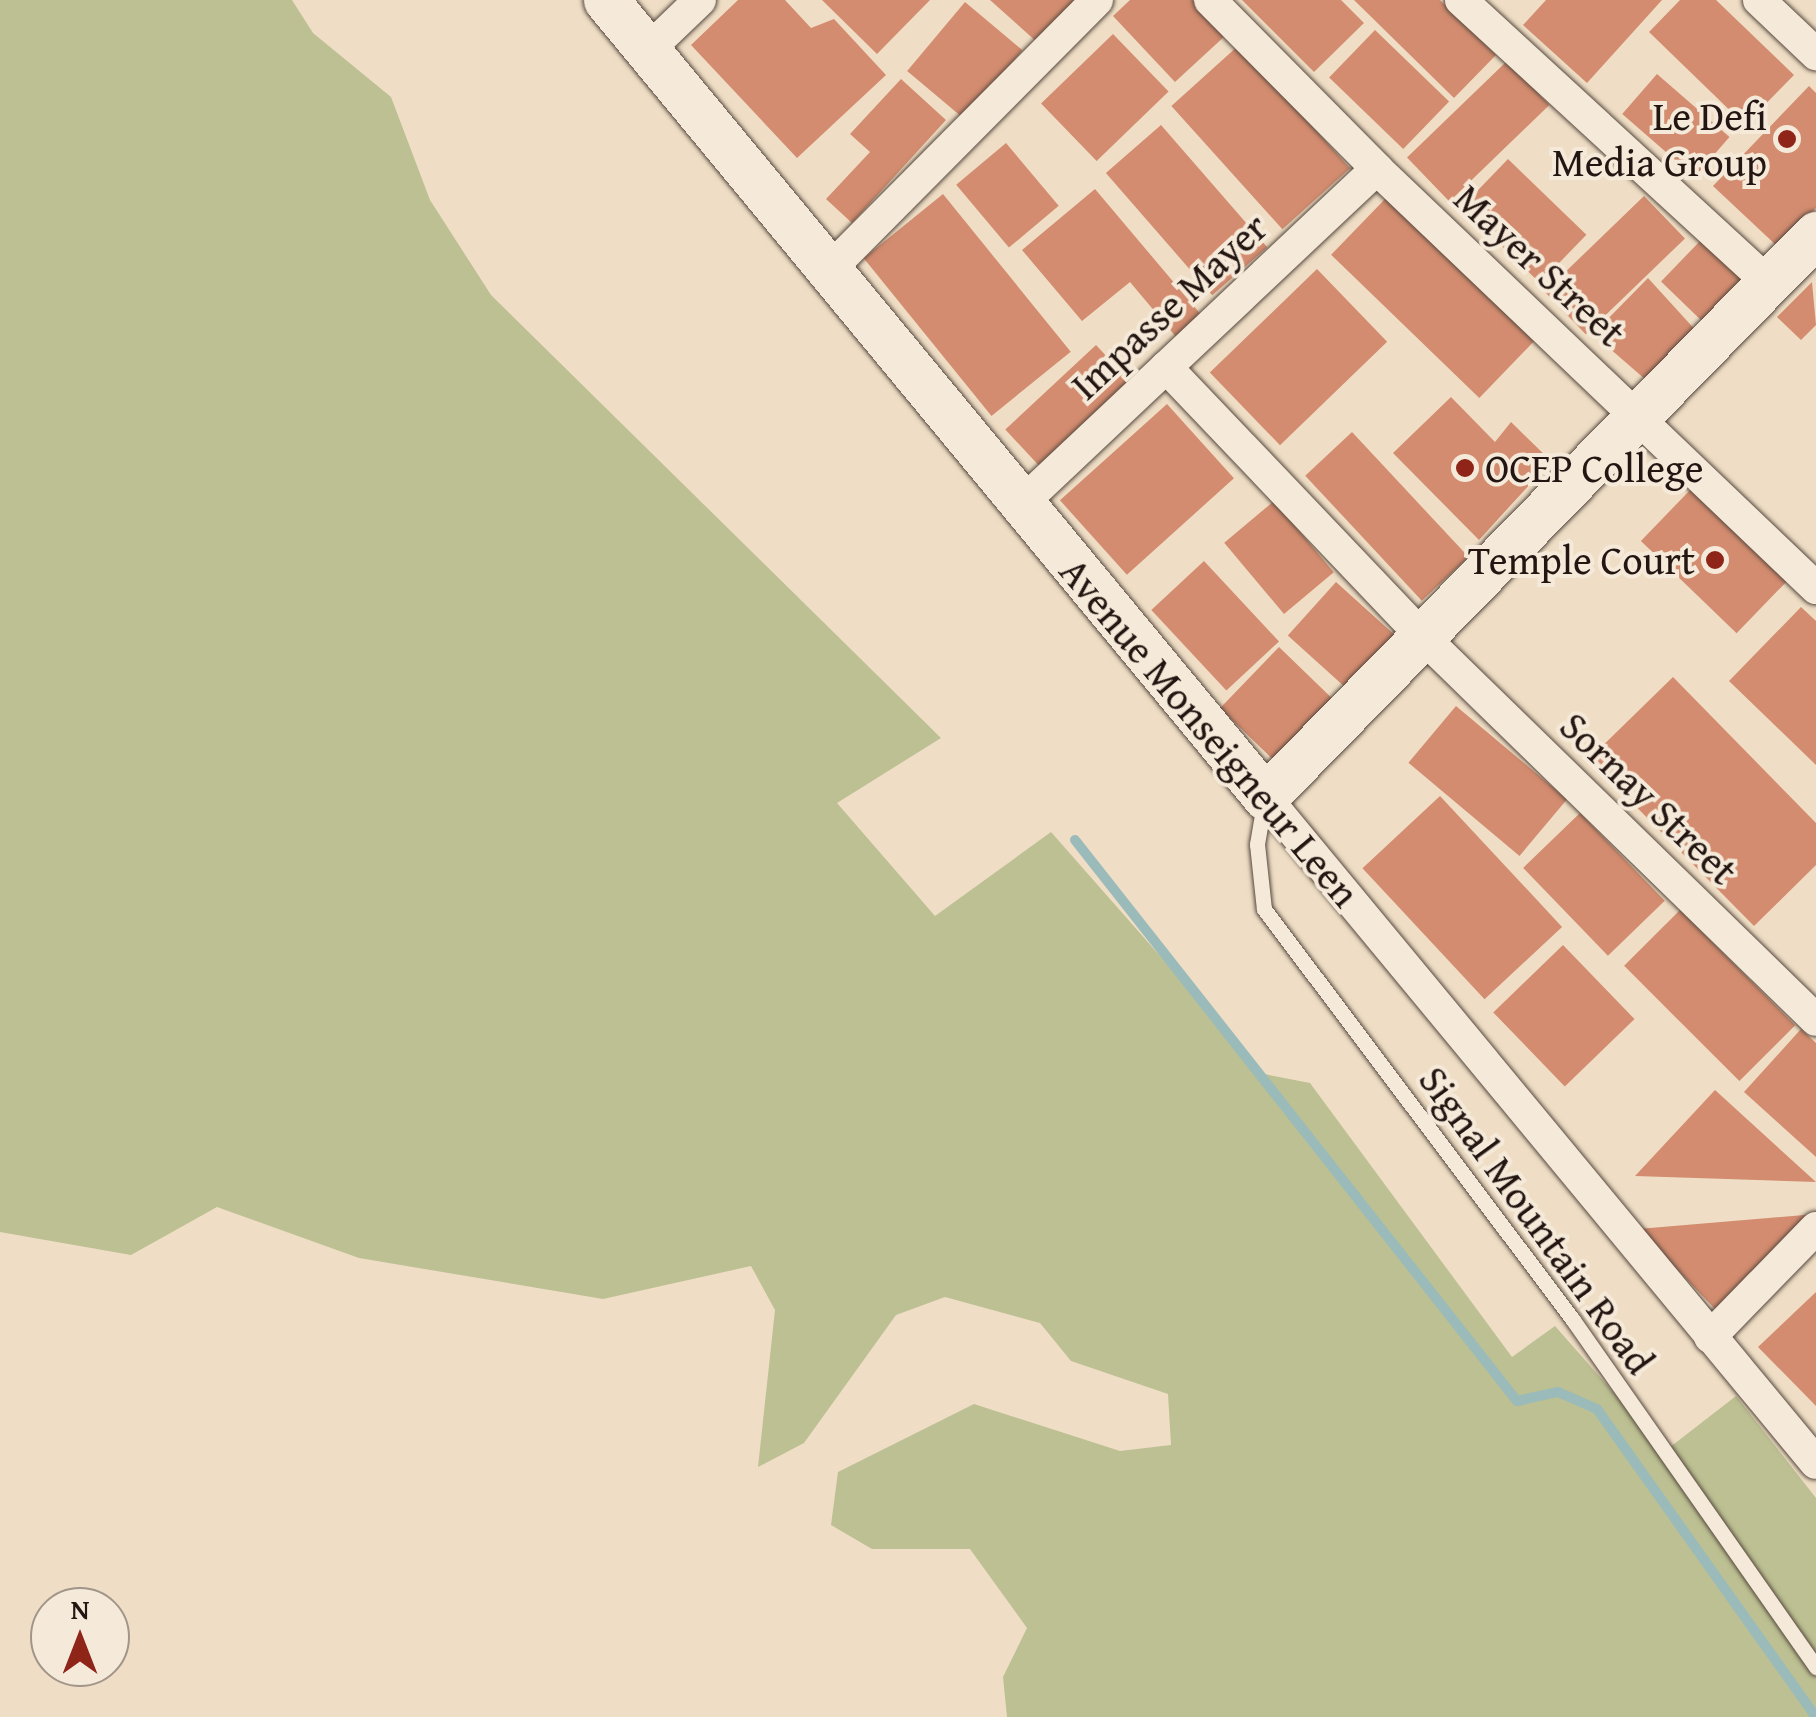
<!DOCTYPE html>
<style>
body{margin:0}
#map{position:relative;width:1816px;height:1717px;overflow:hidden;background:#efdec5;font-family:"Gentium Book Plus",serif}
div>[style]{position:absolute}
.green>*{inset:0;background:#bcc092}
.stream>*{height:10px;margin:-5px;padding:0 5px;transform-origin:5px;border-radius:5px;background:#9abbba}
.building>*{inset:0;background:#d38c6f;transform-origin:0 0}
.roads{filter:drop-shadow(0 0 2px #56483f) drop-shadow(0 0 2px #56483f)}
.service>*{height:15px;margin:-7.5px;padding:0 7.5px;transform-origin:7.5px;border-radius:7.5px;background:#f5ead9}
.minor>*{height:32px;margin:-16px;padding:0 16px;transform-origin:16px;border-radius:16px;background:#f5ead9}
.secondary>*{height:45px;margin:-22.5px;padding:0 22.5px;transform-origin:22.5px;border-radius:22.5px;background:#f5ead9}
.dots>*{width:28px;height:28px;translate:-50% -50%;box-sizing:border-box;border:5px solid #f5ead9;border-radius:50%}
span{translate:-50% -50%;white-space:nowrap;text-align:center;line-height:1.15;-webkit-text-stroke:8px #f5ead9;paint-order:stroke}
.poi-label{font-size:40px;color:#231612}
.right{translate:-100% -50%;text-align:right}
.left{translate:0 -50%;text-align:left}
.street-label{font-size:40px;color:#231612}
.north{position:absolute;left:30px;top:1587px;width:100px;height:100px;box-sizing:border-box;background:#f5ead9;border:2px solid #a19589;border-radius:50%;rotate:0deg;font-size:28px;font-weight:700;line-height:40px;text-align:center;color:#231612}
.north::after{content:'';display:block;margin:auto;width:35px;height:45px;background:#8f2418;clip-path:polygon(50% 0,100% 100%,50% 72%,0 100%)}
</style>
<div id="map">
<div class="green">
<div style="clip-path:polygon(0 0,292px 0,313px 33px,391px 97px,430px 200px,491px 295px,941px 738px,837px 803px,935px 916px,1051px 832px,1264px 1074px,1310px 1083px,1512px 1357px,1555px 1326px,1665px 1451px,1736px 1396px,1816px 1498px,1816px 1717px,1007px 1717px,1003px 1677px,1027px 1628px,970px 1549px,872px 1549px,831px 1525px,838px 1472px,974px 1404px,1120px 1451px,1171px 1445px,1168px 1394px,1071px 1361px,1040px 1323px,945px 1297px,896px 1315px,804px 1443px,758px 1467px,775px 1310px,751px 1266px,603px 1299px,359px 1258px,217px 1207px,131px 1255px,0 1232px)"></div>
</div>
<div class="stream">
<div style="left:1075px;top:840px;width:714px;rotate:51.77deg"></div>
<div style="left:1517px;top:1401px;width:42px;rotate:-12.4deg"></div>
<div style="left:1558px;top:1392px;width:43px;rotate:23.6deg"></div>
<div style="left:1597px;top:1409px;width:378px;rotate:54.6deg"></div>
</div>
<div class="building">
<div style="clip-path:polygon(738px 0,785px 0,811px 28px,834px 19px,886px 75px,797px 158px,691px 45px)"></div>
<div style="clip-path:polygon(822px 0,930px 0,877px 54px)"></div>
<div style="clip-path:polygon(990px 0,1077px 0,1038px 43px)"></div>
<div style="clip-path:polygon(1130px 0,1193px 0,1226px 35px,1175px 82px,1113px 16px)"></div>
<div style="clip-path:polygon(1242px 0,1341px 0,1364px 23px,1314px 72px)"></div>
<div style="clip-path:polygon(1354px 0,1440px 0,1496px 55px,1454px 98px)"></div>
<div style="clip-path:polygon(1546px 0,1662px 0,1587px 83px,1523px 25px)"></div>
<div style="clip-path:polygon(1680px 0,1716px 0,1794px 75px,1745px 125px,1649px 32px)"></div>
<div style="left:965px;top:2px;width:75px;height:90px;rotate:40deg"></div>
<div style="left:1375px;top:30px;width:103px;height:66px;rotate:44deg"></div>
<div style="left:1113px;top:34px;width:80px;height:100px;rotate:46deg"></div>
<div style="left:1239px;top:45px;width:166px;height:91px;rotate:48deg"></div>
<div style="left:1507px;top:61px;width:61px;height:139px;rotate:46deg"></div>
<div style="left:1657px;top:74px;width:96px;height:53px;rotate:41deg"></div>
<div style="clip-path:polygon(901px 79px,946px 120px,852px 223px,826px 199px,870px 152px,850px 134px)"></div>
<div style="clip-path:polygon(1809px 86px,1816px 93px,1816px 208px,1778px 247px,1713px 186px)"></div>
<div style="left:1161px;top:125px;width:162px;height:73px;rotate:49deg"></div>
<div style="left:1006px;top:143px;width:82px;height:65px;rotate:50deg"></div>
<div style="left:1508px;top:159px;width:109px;height:67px;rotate:44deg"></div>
<div style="clip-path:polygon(1095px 189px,1203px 317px,1177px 338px,1130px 282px,1082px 321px,1022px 250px)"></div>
<div style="left:943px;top:194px;width:203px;height:102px;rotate:51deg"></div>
<div style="left:1644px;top:196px;width:59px;height:138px;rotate:46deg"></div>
<div style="left:1386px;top:198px;width:206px;height:79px;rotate:44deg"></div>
<div style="left:1702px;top:239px;width:59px;height:59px;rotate:44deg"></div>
<div style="left:1317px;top:269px;width:101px;height:149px;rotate:46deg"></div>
<div style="clip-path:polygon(1648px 278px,1699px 334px,1646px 380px,1593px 334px)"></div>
<div style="clip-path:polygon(1812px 282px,1816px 325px,1801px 340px,1777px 317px)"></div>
<div style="left:1096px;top:345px;width:52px;height:124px;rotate:47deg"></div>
<div style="clip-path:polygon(1451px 397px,1495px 442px,1511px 422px,1551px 461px,1479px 540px,1393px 453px)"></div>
<div style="left:1167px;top:404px;width:100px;height:144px;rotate:48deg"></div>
<div style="left:1352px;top:432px;width:171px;height:64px;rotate:47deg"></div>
<div style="left:1693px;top:487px;width:133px;height:75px;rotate:44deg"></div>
<div style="left:1274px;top:501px;width:93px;height:65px;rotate:50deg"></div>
<div style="left:1204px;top:561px;width:110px;height:72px;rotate:47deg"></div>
<div style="left:1336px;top:582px;width:85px;height:72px;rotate:42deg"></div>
<div style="clip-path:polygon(1801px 607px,1816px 621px,1816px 765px,1729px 681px)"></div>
<div style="left:1279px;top:647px;width:78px;height:85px;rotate:44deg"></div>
<div style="clip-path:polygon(1673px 677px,1816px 823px,1816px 865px,1754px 926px,1589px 759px)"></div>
<div style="left:1456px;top:706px;width:145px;height:74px;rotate:40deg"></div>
<div style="left:1440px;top:796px;width:179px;height:106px;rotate:47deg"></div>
<div style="left:1580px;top:813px;width:122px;height:79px;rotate:46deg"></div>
<div style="left:1680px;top:910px;width:163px;height:79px;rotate:45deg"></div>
<div style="left:1563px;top:945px;width:103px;height:97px;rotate:46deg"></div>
<div style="clip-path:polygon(1801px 1029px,1816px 1043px,1816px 1157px,1744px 1092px)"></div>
<div style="clip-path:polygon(1715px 1090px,1816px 1182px,1635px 1176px)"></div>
<div style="clip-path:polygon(1816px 1214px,1716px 1310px,1638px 1229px)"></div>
<div style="clip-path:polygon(1816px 1292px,1816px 1406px,1758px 1347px)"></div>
</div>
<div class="roads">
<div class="service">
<div style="left:1264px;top:803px;width:42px;rotate:99.7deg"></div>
<div style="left:1257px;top:844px;width:65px;rotate:83.9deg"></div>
<div style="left:1264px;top:909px;width:514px;rotate:53.06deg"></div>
<div style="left:1573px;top:1320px;width:424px;rotate:55deg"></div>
</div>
<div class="minor">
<div style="left:1210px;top:0;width:238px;rotate:45.3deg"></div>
<div style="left:1377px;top:169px;width:607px;rotate:43.66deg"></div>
<div style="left:1461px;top:0;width:417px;rotate:42.6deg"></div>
<div style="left:1759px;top:0;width:79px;rotate:43.5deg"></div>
<div style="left:646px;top:52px;width:75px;rotate:-43.9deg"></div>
<div style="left:830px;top:269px;width:379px;rotate:-45.2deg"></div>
<div style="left:1166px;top:367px;width:371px;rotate:46.4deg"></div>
<div style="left:1422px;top:636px;width:550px;rotate:44.26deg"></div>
<div style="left:1021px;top:504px;width:489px;rotate:-43.3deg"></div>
<div style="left:1265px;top:797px;width:864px;rotate:50.4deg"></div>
<div style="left:1710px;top:1337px;width:152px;rotate:-45.8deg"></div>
</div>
<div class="secondary">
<div style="left:606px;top:0;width:1034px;rotate:50.41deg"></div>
<div style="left:1265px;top:797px;width:788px;rotate:-45.62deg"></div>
</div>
</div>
<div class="dots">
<div style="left:1787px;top:139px;background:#8f2418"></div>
<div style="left:1465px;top:468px;background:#8f2418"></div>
<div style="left:1715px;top:560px;background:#8f2418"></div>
</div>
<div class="poi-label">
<span class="right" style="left:1767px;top:139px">Le Defi<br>Media Group</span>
<span class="left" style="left:1485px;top:468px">OCEP College</span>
<span class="right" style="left:1695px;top:560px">Temple Court</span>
</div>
<div class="street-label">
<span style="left:1540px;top:265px;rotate:43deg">Mayer Street</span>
<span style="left:1169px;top:306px;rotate:-43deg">Impasse Mayer</span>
<span style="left:1210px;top:732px;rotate:50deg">Avenue Monseigneur Leen</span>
<span style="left:1649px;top:798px;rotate:44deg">Sornay Street</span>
<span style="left:1537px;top:1220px;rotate:54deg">Signal Mountain Road</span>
</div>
<div class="north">N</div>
</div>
